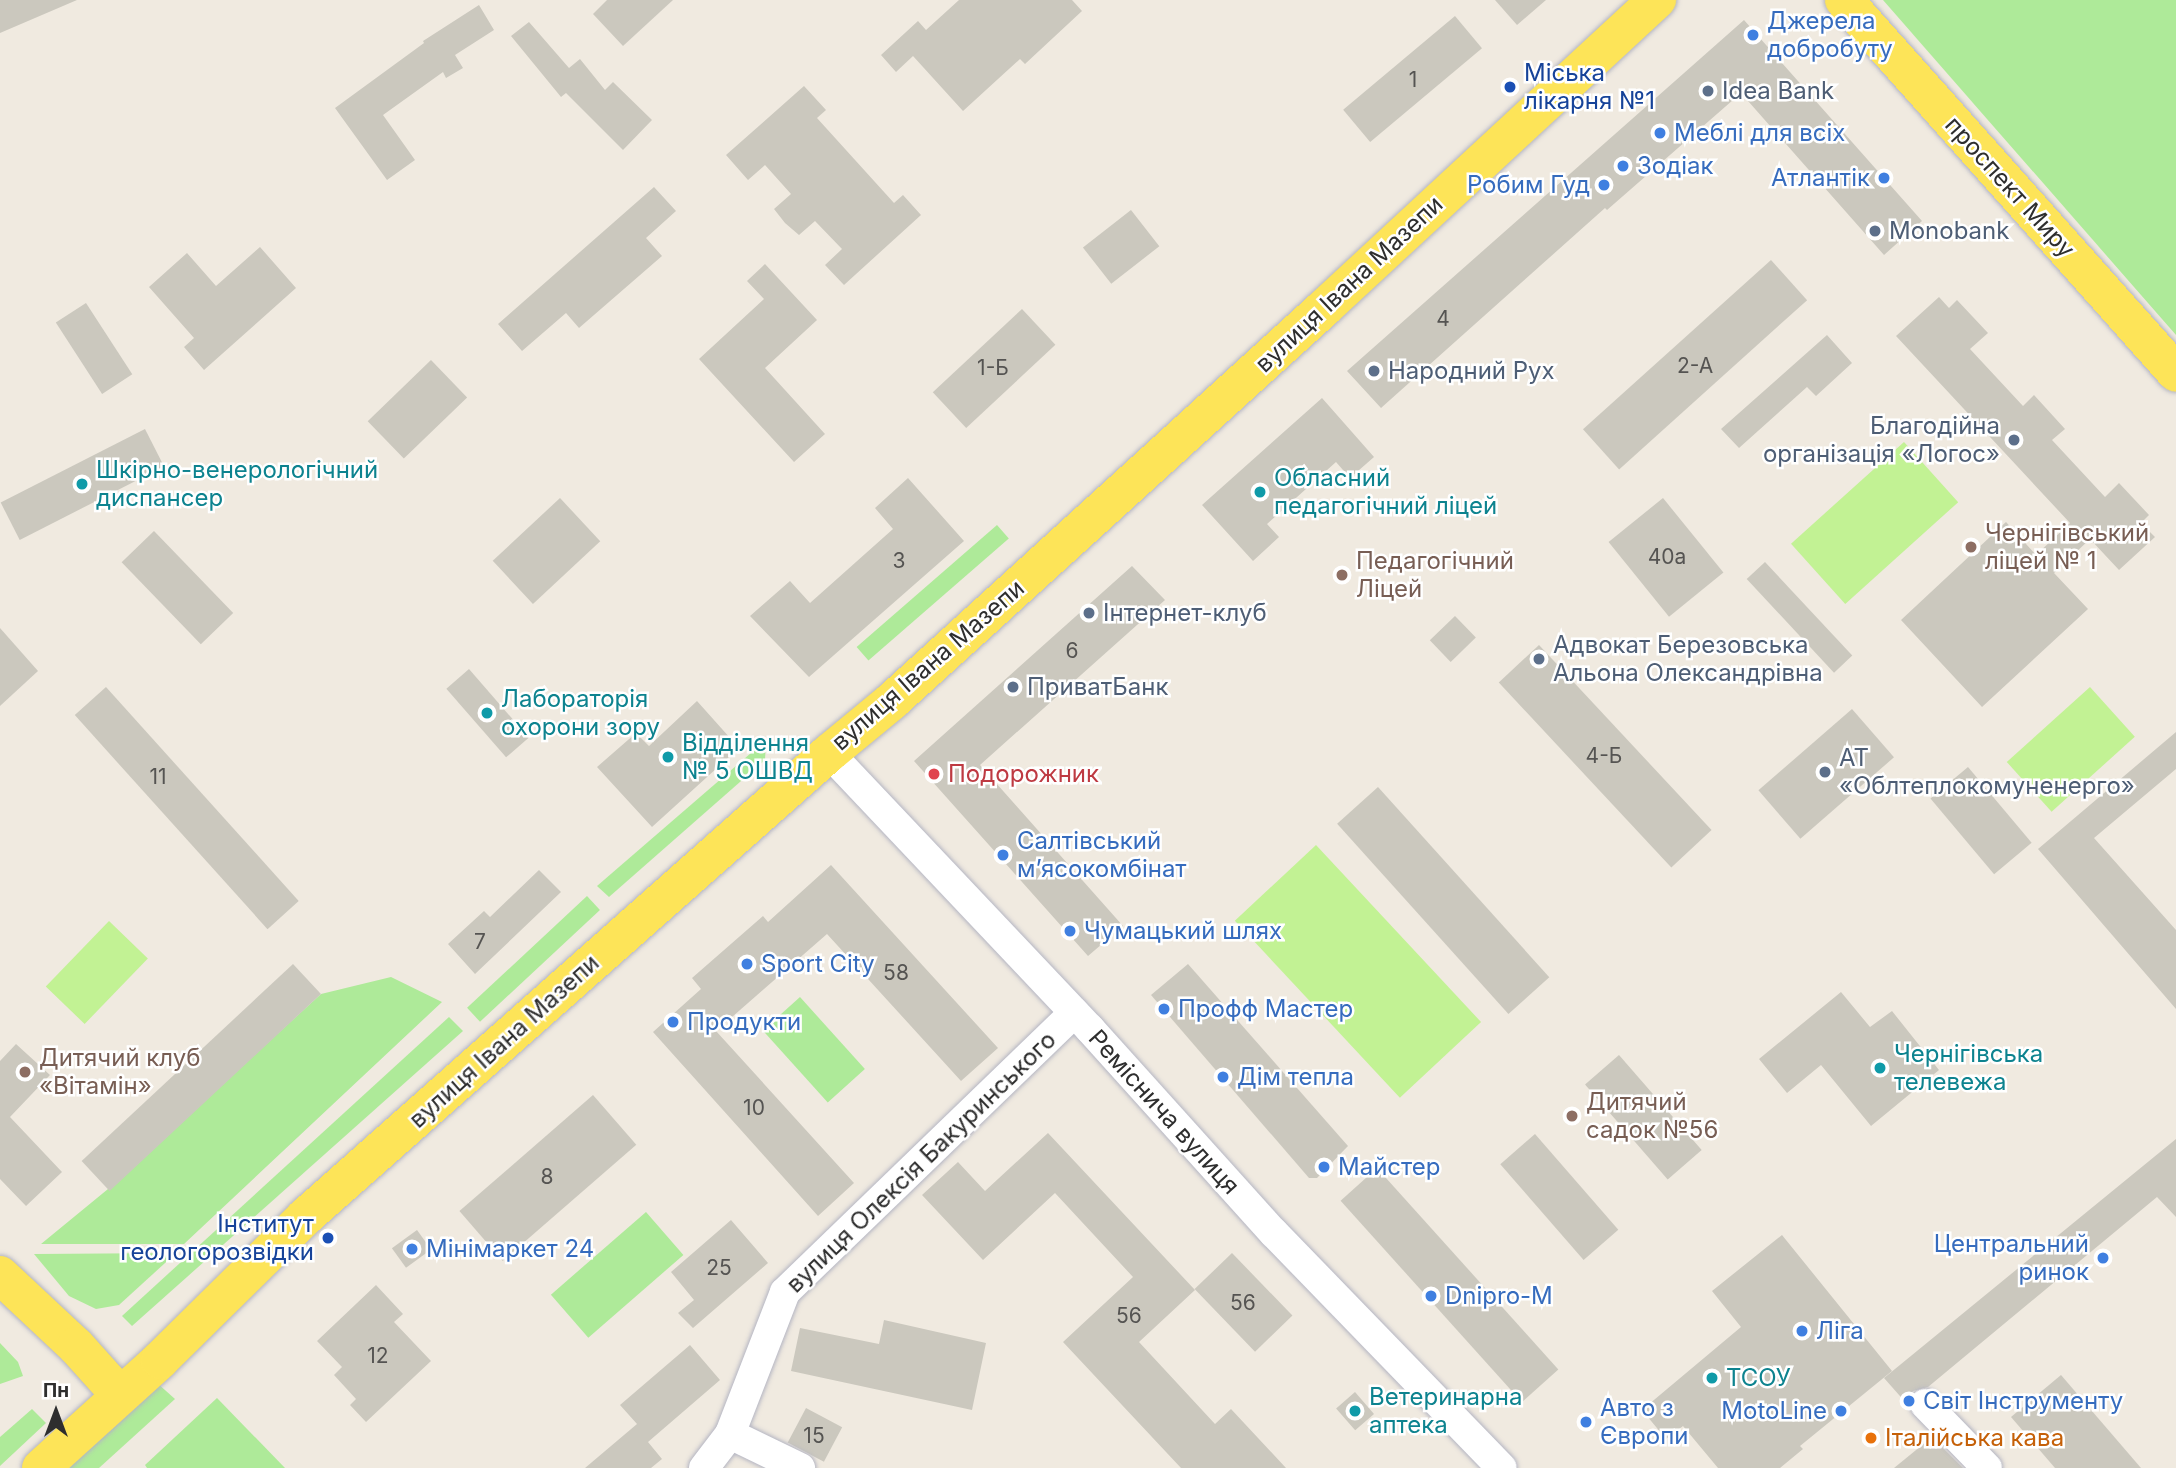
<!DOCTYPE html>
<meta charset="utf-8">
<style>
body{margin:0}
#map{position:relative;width:2176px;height:1468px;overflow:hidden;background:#f0eae0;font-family:Inter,sans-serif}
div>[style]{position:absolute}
.green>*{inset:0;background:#aeea99;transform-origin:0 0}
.pitch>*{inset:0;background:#c2f294;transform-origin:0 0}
.building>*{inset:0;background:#cbc8be;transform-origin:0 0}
.roads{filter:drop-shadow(0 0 2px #b4b5c2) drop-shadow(0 0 2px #b4b5c2)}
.minor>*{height:30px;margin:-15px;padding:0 15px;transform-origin:15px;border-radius:15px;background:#fff}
.major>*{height:38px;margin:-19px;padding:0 19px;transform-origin:19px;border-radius:19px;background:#fde458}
.dots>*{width:19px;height:19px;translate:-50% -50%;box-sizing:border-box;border:4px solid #fff;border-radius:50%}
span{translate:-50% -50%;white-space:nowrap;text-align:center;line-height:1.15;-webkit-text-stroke:5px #fff;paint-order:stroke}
.number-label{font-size:21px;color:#555452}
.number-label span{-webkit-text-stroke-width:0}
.shop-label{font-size:24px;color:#366cbe}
.left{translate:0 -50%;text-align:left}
.right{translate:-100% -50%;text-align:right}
.transit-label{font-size:24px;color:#164399}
.service-label{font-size:24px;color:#4e5e75}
.street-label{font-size:24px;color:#2e2e2e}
.culture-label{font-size:24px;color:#0d838f}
.education-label{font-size:24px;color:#785e54}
.health-label{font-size:24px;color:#be3a42}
.food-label{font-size:24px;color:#c56008}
.north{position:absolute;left:21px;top:1377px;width:70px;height:70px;-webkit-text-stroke:5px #fff;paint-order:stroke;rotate:0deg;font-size:19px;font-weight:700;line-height:28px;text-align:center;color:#2e2e2e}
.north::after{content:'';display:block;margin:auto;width:24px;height:32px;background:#2e2e2e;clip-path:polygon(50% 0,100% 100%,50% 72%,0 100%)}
</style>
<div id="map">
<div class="green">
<div style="clip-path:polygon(1883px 0,2176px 0,2176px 335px)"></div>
<div style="left:997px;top:525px;width:18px;height:186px;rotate:49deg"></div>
<div style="clip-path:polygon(766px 740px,765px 760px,609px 897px,597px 886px)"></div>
<div style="left:587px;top:896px;width:19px;height:164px;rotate:47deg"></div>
<div style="clip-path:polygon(391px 977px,442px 1002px,184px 1244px,41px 1244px,108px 1189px,321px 994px)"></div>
<div style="left:800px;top:997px;width:97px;height:50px;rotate:48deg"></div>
<div style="clip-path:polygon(449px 1017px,463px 1031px,132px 1326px,122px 1316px)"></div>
<div style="left:646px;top:1212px;width:57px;height:126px;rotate:49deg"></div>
<div style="clip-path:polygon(176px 1253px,119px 1305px,96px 1309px,69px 1296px,34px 1254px)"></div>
<div style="clip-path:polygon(0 1343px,18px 1362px,23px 1376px,0 1384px)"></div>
<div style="clip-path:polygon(156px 1382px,175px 1399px,99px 1468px,62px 1468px)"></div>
<div style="clip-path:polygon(217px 1398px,285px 1468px,147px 1468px,145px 1465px)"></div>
<div style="clip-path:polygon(32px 1409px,46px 1423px,0 1466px,0 1437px)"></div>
</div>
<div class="pitch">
<div style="left:1904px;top:442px;width:81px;height:152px;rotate:48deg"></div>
<div style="left:2090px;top:687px;width:67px;height:112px;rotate:48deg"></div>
<div style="left:1316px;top:845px;width:242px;height:111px;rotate:47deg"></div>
<div style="left:109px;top:921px;width:54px;height:91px;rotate:44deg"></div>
</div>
<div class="building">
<div style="clip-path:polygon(0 0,77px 0,0 33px)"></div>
<div style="clip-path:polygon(607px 0,673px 0,623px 46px,593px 14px)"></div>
<div style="clip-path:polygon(959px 0,1072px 0,1082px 11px,1025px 64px,1020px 59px,963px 111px,913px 56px,896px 72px,881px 55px,918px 21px,926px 30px)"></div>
<div style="clip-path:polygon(1495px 0,1546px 0,1517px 25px)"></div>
<div style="clip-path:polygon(479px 5px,494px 30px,455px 55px,463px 68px,446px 78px,443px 72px,383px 115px,415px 160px,387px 180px,335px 108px,424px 43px,423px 41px)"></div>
<div style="left:1455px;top:16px;width:42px;height:146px;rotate:50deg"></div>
<div style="clip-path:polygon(1744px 20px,1922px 221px,1884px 255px,1741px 93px,1607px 210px,1605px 208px,1381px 408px,1347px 371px)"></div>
<div style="clip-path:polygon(529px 22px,569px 68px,580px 59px,605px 90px,613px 82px,652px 120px,623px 150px,566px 93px,561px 97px,511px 36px)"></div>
<div style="clip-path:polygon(804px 86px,826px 110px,817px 118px,894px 203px,903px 195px,921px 215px,844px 285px,825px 265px,842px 249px,815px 221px,799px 235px,785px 223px,774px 209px,791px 194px,765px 165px,748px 180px,726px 155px)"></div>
<div style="clip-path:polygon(654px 187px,676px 211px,646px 238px,662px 256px,579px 328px,566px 313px,522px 351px,498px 324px)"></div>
<div style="left:1131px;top:210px;width:46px;height:61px;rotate:52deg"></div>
<div style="clip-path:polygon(260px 247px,296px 288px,204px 370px,184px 347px,194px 338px,149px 287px,187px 253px,216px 286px)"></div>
<div style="left:1771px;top:260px;width:54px;height:253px;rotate:48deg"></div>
<div style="clip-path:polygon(765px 264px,817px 320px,765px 368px,825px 434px,794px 462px,699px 359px,764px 299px,747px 281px)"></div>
<div style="clip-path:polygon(1939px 297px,1949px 308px,1957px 300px,1988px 333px,1970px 349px,2023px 406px,2034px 395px,2065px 429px,2052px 440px,2105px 497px,2119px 483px,2149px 515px,2141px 523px,2155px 537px,2119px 570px,2090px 539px,2054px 573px,2088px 609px,1982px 707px,1901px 620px,2006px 522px,2036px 555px,2070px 523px,1896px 336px)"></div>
<div style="left:86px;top:303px;width:85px;height:36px;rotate:57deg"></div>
<div style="left:1022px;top:309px;width:49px;height:122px;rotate:47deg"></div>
<div style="clip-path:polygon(1827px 335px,1852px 363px,1816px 396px,1807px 387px,1739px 448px,1721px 429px)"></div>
<div style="left:431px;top:360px;width:52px;height:88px;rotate:46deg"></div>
<div style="clip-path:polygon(1322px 398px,1374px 457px,1350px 478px,1336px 462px,1267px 524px,1279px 537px,1253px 561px,1202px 505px)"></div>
<div style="left:145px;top:429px;width:42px;height:162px;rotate:63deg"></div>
<div style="clip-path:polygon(908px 478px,964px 541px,809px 677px,750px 616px,790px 581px,810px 603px,893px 529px,875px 508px)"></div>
<div style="left:560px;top:498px;width:59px;height:92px;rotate:47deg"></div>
<div style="left:1663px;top:498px;width:96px;height:70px;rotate:51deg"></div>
<div style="left:154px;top:531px;width:114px;height:45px;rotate:46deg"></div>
<div style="left:1765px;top:562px;width:128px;height:25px;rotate:47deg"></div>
<div style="clip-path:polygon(1132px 566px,1165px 600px,980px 765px,1123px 926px,1088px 956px,914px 761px)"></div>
<div style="left:1455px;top:616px;width:30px;height:35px;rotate:46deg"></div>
<div style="clip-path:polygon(0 628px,38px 671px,0 706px)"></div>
<div style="left:1539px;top:645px;width:253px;height:55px;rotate:47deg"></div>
<div style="left:469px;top:669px;width:91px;height:30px;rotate:49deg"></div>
<div style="left:106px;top:687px;width:288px;height:42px;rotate:48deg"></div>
<div style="clip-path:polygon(697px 701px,739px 748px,652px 827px,597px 767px,636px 733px,649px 746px)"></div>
<div style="left:1852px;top:709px;width:64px;height:124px;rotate:49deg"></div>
<div style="clip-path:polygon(2176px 732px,2176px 769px,2094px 838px,2176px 930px,2176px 1009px,2038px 849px)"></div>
<div style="left:1968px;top:767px;width:99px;height:49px;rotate:50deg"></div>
<div style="left:1378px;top:787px;width:256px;height:55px;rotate:48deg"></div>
<div style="clip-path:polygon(831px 865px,998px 1048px,961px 1081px,827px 934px,716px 1031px,854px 1183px,818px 1216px,653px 1032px,701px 989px,692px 978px,763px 916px,768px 922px)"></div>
<div style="clip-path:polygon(539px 870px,561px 892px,475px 974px,448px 944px,484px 911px,490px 917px)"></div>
<div style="left:293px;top:964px;width:41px;height:289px;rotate:47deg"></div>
<div style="clip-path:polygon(1188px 964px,1348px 1146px,1317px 1178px,1309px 1178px,1151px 995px)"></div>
<div style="clip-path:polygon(1841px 992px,1870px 1027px,1892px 1011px,1939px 1070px,1871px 1126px,1821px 1065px,1787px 1093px,1759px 1059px)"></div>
<div style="clip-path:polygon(16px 1044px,50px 1075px,10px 1117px,62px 1172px,26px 1206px,0 1179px,0 1061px)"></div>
<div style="left:1619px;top:1055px;width:126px;height:45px;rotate:49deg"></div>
<div style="left:593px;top:1095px;width:66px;height:177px;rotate:49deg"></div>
<div style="clip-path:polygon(1048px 1133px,1195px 1290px,1139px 1342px,1215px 1424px,1231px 1409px,1286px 1468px,1181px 1468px,1063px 1342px,1133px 1277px,1055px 1193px,983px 1260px,922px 1195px,958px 1162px,985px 1191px)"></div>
<div style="left:1535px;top:1134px;width:127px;height:46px;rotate:49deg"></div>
<div style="clip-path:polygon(2176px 1139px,2176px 1217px,2157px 1197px,1928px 1387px,1913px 1391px,1907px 1404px,1884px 1378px)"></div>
<div style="left:1377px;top:1168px;width:271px;height:49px;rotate:48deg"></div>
<div style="clip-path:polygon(731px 1220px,768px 1263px,693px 1328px,678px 1313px,694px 1300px,671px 1272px)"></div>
<div style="left:417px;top:1230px;width:24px;height:31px;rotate:54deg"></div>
<div style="clip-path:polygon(1782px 1235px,1892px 1371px,1800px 1446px,1803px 1449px,1780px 1468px,1718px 1468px,1683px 1426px,1666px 1439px,1642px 1410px,1741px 1327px,1712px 1291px)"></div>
<div style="left:1232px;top:1253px;width:87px;height:52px;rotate:46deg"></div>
<div style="clip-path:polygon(376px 1285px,403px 1314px,394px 1322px,431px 1361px,366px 1422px,350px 1405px,356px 1399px,334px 1375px,342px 1367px,317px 1341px)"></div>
<div style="clip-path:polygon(884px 1320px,986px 1343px,972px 1410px,791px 1371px,800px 1328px,879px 1344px)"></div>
<div style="clip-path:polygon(690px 1345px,720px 1380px,648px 1442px,662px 1459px,651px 1468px,585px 1468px,637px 1424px,620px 1405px)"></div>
<div style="clip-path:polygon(2061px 1375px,2141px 1468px,2055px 1468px,2011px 1417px)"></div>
<div style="left:1355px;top:1392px;width:29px;height:25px;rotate:49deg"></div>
<div style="left:806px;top:1408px;width:41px;height:39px;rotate:28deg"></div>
<div style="clip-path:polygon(1932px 1437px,1963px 1468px,1894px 1468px)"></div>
</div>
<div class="roads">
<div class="minor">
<div style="left:829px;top:753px;width:380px;rotate:46.6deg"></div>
<div style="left:1090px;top:1029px;width:275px;rotate:48deg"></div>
<div style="left:1274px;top:1233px;width:327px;rotate:45.9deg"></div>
<div style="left:1925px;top:1404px;width:89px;rotate:45.9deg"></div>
<div style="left:730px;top:1434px;width:78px;rotate:25.9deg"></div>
<div style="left:704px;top:1468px;width:43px;rotate:-52.6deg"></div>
<div style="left:730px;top:1434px;width:152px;rotate:-68.8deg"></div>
<div style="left:785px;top:1292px;width:402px;rotate:-44deg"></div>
</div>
<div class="major">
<div style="left:1844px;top:0;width:499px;rotate:48.3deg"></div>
<div style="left:0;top:1275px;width:104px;rotate:43.1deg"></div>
<div style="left:76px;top:1346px;width:66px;rotate:48.1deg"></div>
<div style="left:41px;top:1468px;width:161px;rotate:-42.2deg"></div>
<div style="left:160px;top:1360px;width:204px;rotate:-44.6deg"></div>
<div style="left:305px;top:1217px;width:700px;rotate:-41.52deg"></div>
<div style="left:829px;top:753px;width:82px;rotate:-39.5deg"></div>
<div style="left:892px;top:701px;width:584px;rotate:-42.29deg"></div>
<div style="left:1324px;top:308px;width:454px;rotate:-42.8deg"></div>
</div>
</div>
<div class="dots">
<div style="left:1753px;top:35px;background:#3f7fe0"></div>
<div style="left:1510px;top:87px;background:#1a4fb4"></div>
<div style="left:1708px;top:91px;background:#5c6f8a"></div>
<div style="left:1660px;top:133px;background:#3f7fe0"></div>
<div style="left:1623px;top:166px;background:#3f7fe0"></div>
<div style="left:1884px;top:178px;background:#3f7fe0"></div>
<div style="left:1604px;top:185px;background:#3f7fe0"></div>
<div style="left:1875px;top:231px;background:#5c6f8a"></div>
<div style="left:1374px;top:371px;background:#5c6f8a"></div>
<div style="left:2014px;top:440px;background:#5c6f8a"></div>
<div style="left:82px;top:484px;background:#0f9aa8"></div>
<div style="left:1260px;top:492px;background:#0f9aa8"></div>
<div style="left:1971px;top:547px;background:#8d6e63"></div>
<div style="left:1342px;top:575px;background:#8d6e63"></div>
<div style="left:1089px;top:613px;background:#5c6f8a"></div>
<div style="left:1539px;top:659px;background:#5c6f8a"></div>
<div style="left:1013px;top:687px;background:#5c6f8a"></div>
<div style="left:487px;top:713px;background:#0f9aa8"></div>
<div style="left:668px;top:757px;background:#0f9aa8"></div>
<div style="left:1825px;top:772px;background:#5c6f8a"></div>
<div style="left:934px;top:774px;background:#e0444e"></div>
<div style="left:1003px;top:855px;background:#3f7fe0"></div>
<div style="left:1070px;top:931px;background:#3f7fe0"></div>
<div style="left:747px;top:964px;background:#3f7fe0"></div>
<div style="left:1164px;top:1009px;background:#3f7fe0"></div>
<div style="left:673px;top:1022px;background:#3f7fe0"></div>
<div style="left:1880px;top:1068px;background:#0f9aa8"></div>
<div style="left:25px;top:1072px;background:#8d6e63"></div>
<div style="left:1223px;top:1077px;background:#3f7fe0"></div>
<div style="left:1572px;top:1116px;background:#8d6e63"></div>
<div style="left:1324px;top:1167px;background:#3f7fe0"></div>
<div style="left:328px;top:1238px;background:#1a4fb4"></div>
<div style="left:412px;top:1249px;background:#3f7fe0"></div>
<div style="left:2103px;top:1258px;background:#3f7fe0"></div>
<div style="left:1431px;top:1296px;background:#3f7fe0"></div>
<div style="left:1802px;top:1331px;background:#3f7fe0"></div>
<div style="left:1712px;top:1378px;background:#0f9aa8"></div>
<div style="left:1909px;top:1401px;background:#3f7fe0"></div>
<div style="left:1355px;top:1411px;background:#0f9aa8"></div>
<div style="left:1841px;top:1411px;background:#3f7fe0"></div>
<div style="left:1586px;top:1422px;background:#3f7fe0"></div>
<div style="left:1871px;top:1438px;background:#e8710a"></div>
</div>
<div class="number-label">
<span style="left:1413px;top:80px">1</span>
<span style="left:1443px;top:319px">4</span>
<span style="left:1695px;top:366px">2-А</span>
<span style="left:993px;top:368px">1-Б</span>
<span style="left:1667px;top:557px">40а</span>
<span style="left:899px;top:561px">3</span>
<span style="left:1072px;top:651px">6</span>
<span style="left:1604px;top:756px">4-Б</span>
<span style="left:158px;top:777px">11</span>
<span style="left:480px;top:942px">7</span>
<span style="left:896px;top:973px">58</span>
<span style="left:754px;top:1108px">10</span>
<span style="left:547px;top:1177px">8</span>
<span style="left:719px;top:1268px">25</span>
<span style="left:1243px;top:1303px">56</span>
<span style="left:1129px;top:1316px">56</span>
<span style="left:378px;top:1356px">12</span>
<span style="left:814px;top:1436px">15</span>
</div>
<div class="shop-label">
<span class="left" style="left:1767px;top:35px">Джерела<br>добробуту</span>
<span class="left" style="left:1674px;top:133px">Меблі для всіх</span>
<span class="left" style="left:1637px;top:166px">Зодіак</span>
<span class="right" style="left:1870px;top:178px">Атлантік</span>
<span class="right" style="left:1590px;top:185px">Робим Гуд</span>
<span class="left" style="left:1017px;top:855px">Салтівський<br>мʼясокомбінат</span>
<span class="left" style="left:1084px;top:931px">Чумацький шлях</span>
<span class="left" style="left:761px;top:964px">Sport City</span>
<span class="left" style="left:1178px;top:1009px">Профф Мастер</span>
<span class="left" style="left:687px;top:1022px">Продукти</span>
<span class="left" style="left:1237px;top:1077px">Дім тепла</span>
<span class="left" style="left:1338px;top:1167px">Майстер</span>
<span class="right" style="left:2089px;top:1258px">Центральний<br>ринок</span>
<span class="left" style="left:426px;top:1249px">Мінімаркет 24</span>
<span class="left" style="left:1445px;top:1296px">Dnipro-M</span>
<span class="left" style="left:1816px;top:1331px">Ліга</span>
<span class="left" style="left:1923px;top:1401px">Світ Інструменту</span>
<span class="left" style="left:1600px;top:1422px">Авто з<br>Європи</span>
<span class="right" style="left:1827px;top:1411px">MotoLine</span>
</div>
<div class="transit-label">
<span class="left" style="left:1524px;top:87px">Міська<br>лікарня №1</span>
<span class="right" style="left:314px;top:1238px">Інститут<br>геологорозвідки</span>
</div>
<div class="service-label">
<span class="left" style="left:1722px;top:91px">Idea Bank</span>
<span class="left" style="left:1889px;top:231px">Monobank</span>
<span class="left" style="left:1388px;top:371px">Народний Рух</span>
<span class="right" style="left:2000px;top:440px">Благодійна<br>організація «Логос»</span>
<span class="left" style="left:1103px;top:613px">Інтернет-клуб</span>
<span class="left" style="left:1553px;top:659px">Адвокат Березовська<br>Альона Олександрівна</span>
<span class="left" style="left:1027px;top:687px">ПриватБанк</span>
<span class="left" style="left:1839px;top:772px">АТ<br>«Облтеплокомуненерго»</span>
</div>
<div class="street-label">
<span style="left:2010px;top:187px;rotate:48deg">проспект Миру</span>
<span style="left:1349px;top:284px;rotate:-43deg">вулиця Івана Мазепи</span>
<span style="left:928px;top:665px;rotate:-41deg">вулиця Івана Мазепи</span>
<span style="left:504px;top:1041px;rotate:-42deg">вулиця Івана Мазепи</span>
<span style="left:1164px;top:1112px;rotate:48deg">Реміснича вулиця</span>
<span style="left:921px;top:1162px;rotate:-44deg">вулиця Олексія Бакуринського</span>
</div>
<div class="culture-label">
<span class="left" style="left:96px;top:484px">Шкірно-венерологічний<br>диспансер</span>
<span class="left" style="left:1274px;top:492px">Обласний<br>педагогічний ліцей</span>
<span class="left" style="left:501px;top:713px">Лабораторія<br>охорони зору</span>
<span class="left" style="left:682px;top:757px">Відділення<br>№ 5 ОШВД</span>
<span class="left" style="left:1894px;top:1068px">Чернігівська<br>телевежа</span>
<span class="left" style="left:1726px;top:1378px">ТСОУ</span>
<span class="left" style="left:1369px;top:1411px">Ветеринарна<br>аптека</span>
</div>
<div class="education-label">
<span class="left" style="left:1985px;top:547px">Чернігівський<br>ліцей № 1</span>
<span class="left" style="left:1356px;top:575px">Педагогічний<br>Ліцей</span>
<span class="left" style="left:39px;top:1072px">Дитячий клуб<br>«Вітамін»</span>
<span class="left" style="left:1586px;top:1116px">Дитячий<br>садок №56</span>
</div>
<div class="health-label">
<span class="left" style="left:948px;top:774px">Подорожник</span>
</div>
<div class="food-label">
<span class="left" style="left:1885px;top:1438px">Італійська кава</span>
</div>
<div class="north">Пн</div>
</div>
